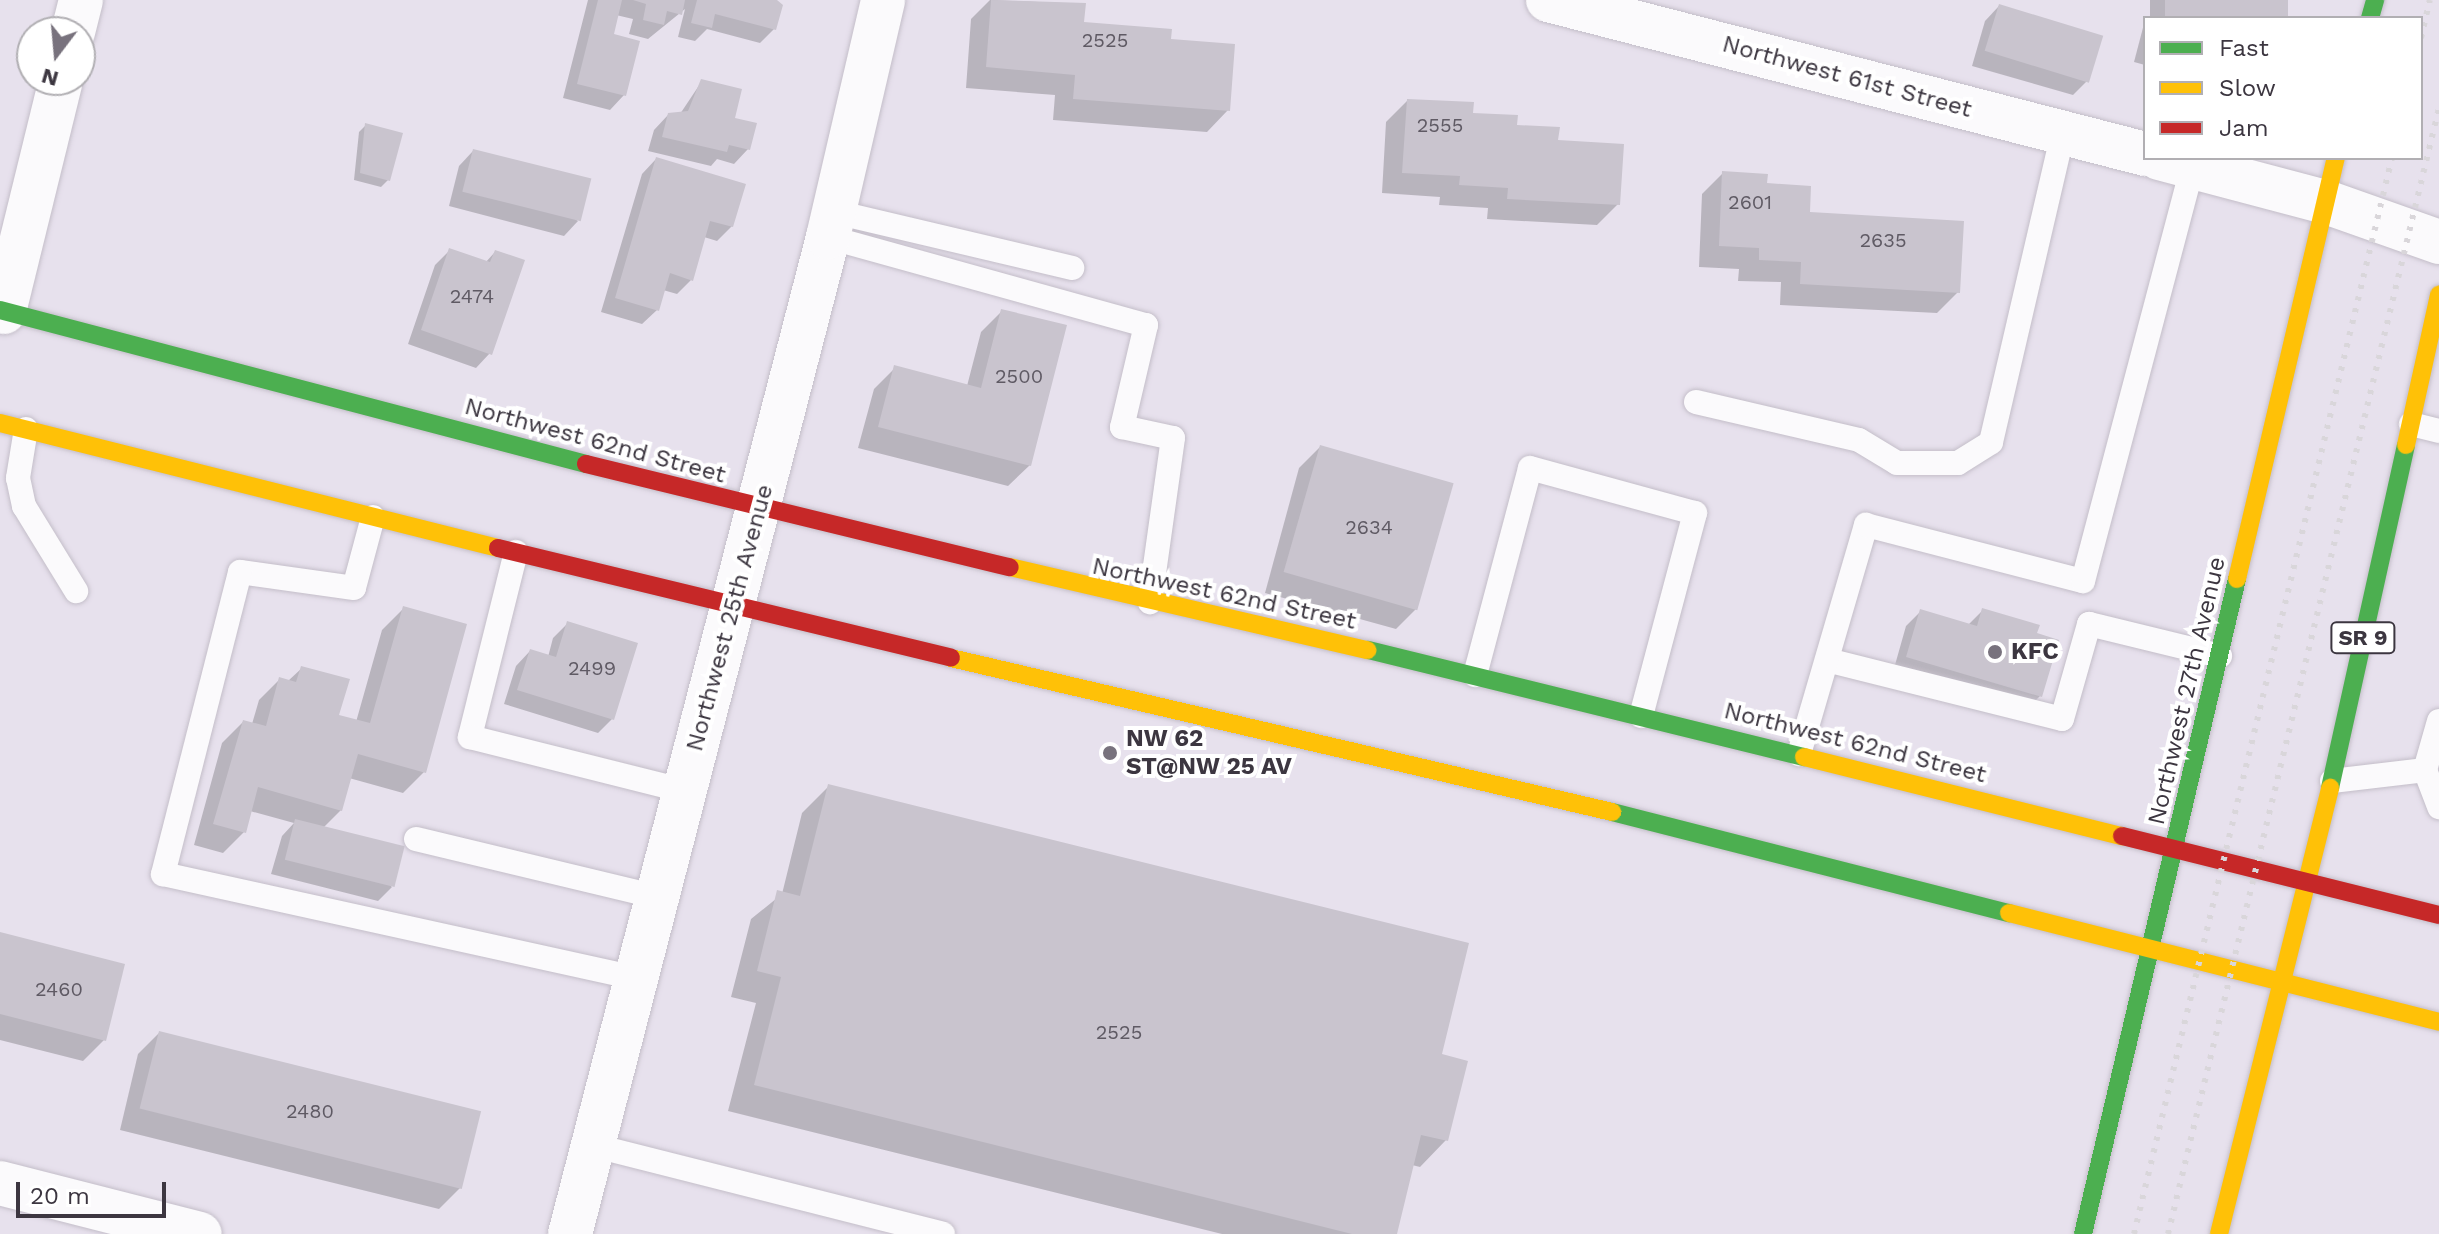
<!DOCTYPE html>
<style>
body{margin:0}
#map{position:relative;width:2439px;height:1234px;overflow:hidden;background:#e7e1ed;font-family:"Work Sans",sans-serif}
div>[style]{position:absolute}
.shadow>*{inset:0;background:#0003;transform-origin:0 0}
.building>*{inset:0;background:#c9c4ce;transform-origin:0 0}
.roads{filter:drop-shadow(0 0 2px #c4bec9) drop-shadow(0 0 2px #c4bec9)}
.lane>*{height:24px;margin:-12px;padding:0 12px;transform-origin:12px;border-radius:12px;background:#fbfafc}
.street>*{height:44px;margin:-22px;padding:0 22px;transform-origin:22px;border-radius:22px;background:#fbfafc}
.fast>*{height:18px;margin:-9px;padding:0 9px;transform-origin:9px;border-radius:9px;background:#4caf50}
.slow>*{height:18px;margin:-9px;padding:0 9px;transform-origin:9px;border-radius:9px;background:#ffc107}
.jam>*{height:18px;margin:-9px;padding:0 9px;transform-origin:9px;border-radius:9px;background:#c62828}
.rail>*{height:6px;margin-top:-3px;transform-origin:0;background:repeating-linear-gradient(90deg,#d9d6da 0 4px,transparent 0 12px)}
.dots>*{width:22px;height:22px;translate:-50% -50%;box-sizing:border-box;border:4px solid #fff;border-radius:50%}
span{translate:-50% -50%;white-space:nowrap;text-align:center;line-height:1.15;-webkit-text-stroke:8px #fff;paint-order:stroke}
.number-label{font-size:20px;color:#5f5a64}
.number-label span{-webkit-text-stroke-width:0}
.shield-label span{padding:2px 6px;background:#fff;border:2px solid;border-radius:6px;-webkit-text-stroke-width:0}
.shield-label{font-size:22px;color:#3c3640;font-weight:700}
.street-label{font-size:24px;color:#3c3640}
.poi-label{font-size:24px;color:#3c3640;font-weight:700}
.left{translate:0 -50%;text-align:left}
.legend{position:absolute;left:2143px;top:16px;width:280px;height:144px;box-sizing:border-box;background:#fff;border:2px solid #b1afb3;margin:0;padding:10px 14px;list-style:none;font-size:24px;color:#3c3640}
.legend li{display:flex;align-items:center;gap:16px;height:40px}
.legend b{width:40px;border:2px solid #b1afb3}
.north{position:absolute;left:16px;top:16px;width:80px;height:80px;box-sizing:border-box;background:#fff;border:2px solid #b1afb3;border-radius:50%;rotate:196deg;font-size:22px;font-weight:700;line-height:32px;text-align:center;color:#3c3640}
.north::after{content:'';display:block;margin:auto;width:28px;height:36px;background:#78727d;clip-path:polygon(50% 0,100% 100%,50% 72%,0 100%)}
.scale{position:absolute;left:16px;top:1182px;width:150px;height:36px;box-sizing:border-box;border:4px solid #3c3640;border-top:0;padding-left:10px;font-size:24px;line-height:28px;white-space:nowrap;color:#3c3640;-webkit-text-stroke:6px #fff;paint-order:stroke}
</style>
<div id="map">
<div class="shadow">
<div style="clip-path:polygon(588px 0,775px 0,774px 29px,760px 43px,707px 29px,695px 41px,678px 37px,685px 9px,648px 39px,629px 34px,633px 19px,616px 15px,611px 35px,624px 95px,610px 110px,563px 98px)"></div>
<div style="clip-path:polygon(990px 0,1084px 4px,1082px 24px,1169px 41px,1228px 110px,1207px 132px,1053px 120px,1055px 95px,966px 88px,971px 19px)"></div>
<div style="left:2150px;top:0;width:135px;height:18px"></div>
<div style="clip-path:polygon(1999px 6px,2087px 81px,2073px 95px,1972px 66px,1985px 21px)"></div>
<div style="clip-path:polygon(2145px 20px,2145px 65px,2134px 62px)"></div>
<div style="clip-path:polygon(702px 81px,748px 149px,734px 164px,717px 159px,711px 166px,648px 151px,654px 130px,668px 115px,680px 114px)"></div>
<div style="clip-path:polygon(1407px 101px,1556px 142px,1618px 204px,1597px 225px,1487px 219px,1488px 208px,1439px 205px,1440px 197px,1382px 193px,1386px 122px)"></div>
<div style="clip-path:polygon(366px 125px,388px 180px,381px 187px,354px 180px,359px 132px)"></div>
<div style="clip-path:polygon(473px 151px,578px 221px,564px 236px,449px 206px,459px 166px)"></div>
<div style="clip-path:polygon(656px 159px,732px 226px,717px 241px,704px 237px,691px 280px,677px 294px,663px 290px,657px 310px,642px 324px,601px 312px,642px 174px)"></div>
<div style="clip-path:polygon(1723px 173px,1765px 185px,1808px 214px,1958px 292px,1937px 313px,1780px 305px,1781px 282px,1738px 281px,1739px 269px,1699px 267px,1702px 194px)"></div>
<div style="clip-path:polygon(450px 250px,485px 263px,495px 252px,490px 353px,476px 368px,408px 344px,435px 265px)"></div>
<div style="clip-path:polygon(1002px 311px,1030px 465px,1008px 486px,858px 448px,874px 389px,895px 368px,967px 386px,981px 332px)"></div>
<div style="clip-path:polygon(1320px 447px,1417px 608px,1396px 629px,1265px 593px,1299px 468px)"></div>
<div style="clip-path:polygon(403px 609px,424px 772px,403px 793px,349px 778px,341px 810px,323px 828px,392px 887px,378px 901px,271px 874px,282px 836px,294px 823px,250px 811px,244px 832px,223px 853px,194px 845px,222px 743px,243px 722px,252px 724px,259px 700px,280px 679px,288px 681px,302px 668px,337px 717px,356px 722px,382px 630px)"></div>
<div style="clip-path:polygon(1983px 610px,2035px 635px,2040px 696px,2026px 710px,1893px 672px,1906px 626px,1921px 611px,1968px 625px)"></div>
<div style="clip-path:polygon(568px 623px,612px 719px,598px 733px,504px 704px,516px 666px,530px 651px,548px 657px,553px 638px)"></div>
<div style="clip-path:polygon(829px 786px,1439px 1056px,1446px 1140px,1420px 1167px,1412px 1165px,1395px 1234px,1222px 1234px,728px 1111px,756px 1003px,731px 997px,751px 919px,782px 894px,802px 813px)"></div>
<div style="clip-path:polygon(0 934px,104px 1040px,83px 1061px,0 1040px)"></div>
<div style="clip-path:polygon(159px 1033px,460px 1188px,439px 1209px,120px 1130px,138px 1054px)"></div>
</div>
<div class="building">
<div style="clip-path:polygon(598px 0,622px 0,614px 34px,640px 41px,626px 96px,577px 84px)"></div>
<div style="clip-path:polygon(633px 0,685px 0,682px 15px,667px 11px,664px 25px,643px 20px,646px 4px)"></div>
<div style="clip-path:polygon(697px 0,777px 0,783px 5px,776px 30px,715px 14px,712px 28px,691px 23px)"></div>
<div style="clip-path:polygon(991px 0,1086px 3px,1084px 22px,1172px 29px,1171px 39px,1235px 44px,1230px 111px,1073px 99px,1075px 75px,986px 67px)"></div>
<div style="left:2165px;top:0;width:123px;height:19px"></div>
<div style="left:1999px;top:4px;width:109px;height:49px;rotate:17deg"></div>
<div style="clip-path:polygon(701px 79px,742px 89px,735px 118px,757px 123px,750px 150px,729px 145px,727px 152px,662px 137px,668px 113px,688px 111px)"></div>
<div style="clip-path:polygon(1407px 99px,1474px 102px,1473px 113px,1518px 115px,1517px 125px,1560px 127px,1558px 140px,1624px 144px,1620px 205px,1507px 199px,1508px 188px,1459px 185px,1460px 176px,1402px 173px)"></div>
<div style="clip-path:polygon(365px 123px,403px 133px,390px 181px,360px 173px)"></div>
<div style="left:473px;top:149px;width:122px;height:44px;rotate:14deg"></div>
<div style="clip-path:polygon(656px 157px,746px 184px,733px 227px,710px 221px,693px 281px,670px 273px,659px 311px,615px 298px)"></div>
<div style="clip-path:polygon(1722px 171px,1768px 174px,1767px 183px,1811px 186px,1810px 212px,1964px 221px,1960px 293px,1800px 284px,1801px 262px,1759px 260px,1759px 248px,1719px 246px)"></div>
<div style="clip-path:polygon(449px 248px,490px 262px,495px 250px,525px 260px,492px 355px,421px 330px)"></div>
<div style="clip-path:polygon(1001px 309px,1067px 325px,1031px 466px,878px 427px,894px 365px,981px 388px)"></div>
<div style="left:1320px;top:445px;width:139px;height:132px;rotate:16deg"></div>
<div style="clip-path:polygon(403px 606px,467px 624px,426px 773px,358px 754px,342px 811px,258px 787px,246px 833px,213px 824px,243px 720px,266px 726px,279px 677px,296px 682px,301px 666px,350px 679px,339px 715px,370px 723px)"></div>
<div style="clip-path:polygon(1982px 608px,2040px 625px,2037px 633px,2059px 640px,2042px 697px,1906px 657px,1920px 609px,1977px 626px)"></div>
<div style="clip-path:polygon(567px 621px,638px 643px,614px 720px,517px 690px,530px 649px,556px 657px)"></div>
<div style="clip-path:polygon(828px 784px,1469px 943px,1442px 1054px,1468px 1061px,1448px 1141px,1421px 1135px,1397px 1234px,1352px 1234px,754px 1085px,781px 977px,757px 971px,777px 890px,800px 896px)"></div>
<div style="left:295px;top:819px;width:113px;height:42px;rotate:14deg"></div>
<div style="clip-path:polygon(0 932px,125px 964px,106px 1041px,0 1014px)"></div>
<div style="left:159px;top:1031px;width:332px;height:80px;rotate:14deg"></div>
</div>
<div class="roads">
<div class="lane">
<div style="left:831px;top:211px;width:248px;rotate:13.3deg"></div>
<div style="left:828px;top:237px;width:330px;rotate:15.5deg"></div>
<div style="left:1146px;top:325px;width:105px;rotate:103.2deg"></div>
<div style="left:1122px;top:427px;width:52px;rotate:12.2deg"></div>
<div style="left:1173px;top:438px;width:166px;rotate:98deg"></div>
<div style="left:1696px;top:402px;width:167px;rotate:13.1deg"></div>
<div style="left:1859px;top:440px;width:44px;rotate:31.2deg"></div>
<div style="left:1897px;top:463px;width:61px"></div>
<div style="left:1958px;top:463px;width:39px;rotate:-32deg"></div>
<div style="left:1991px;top:442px;width:317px;rotate:-76.9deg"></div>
<div style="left:2411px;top:424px;width:29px;rotate:14deg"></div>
<div style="left:26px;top:429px;width:50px;rotate:99.3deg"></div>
<div style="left:18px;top:478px;width:29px;rotate:78deg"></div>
<div style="left:24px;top:506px;width:100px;rotate:58.5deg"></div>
<div style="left:373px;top:517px;width:73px;rotate:105deg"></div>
<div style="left:354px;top:588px;width:115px;rotate:-172deg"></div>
<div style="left:240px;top:572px;width:312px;rotate:104.3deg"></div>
<div style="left:163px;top:874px;width:484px;rotate:12.4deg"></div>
<div style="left:516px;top:552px;width:191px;rotate:104deg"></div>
<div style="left:470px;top:737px;width:222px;rotate:14.1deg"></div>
<div style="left:1827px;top:660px;width:242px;rotate:14.1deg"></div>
<div style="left:2062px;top:719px;width:99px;rotate:-74.1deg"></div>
<div style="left:2089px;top:624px;width:135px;rotate:13.7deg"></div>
<div style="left:1475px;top:675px;width:214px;rotate:-75.1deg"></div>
<div style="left:1530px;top:468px;width:171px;rotate:15.3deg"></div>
<div style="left:1695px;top:513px;width:210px;rotate:104.9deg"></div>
<div style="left:1799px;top:754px;width:239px;rotate:-73.7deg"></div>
<div style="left:1866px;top:525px;width:224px;rotate:14.5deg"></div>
<div style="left:2083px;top:581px;width:428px;rotate:-75.2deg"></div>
<div style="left:2425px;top:770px;width:40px;rotate:69deg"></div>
<div style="left:2332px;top:781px;width:94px;rotate:-6.7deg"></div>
<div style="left:2425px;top:770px;width:51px;rotate:-74.1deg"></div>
<div style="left:416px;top:839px;width:248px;rotate:13.5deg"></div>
<div style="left:592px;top:1145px;width:362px;rotate:14.2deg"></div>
</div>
<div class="street">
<div style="left:1548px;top:0;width:617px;rotate:14.46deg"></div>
<div style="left:73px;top:32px;width:33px;rotate:-76deg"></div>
<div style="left:2159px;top:158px;width:173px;rotate:14.8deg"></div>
<div style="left:2326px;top:202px;width:120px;rotate:19.5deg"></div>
<div style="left:4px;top:312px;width:239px;rotate:-76.2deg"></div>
<div style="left:0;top:1183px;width:206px;rotate:14.3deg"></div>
<div style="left:570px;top:1234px;width:1030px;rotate:-75.49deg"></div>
<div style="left:828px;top:237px;width:243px;rotate:-76.9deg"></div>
</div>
<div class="fast">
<div style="left:2370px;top:18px;width:19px;rotate:-74deg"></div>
<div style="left:0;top:310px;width:606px;rotate:14.72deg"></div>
<div style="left:1368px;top:650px;width:449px;rotate:13.8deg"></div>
<div style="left:2330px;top:788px;width:351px;rotate:-77.5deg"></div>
<div style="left:1612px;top:812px;width:410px;rotate:14.3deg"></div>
<div style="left:2083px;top:1234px;width:673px;rotate:-76.77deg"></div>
</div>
<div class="slow">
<div style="left:0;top:423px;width:513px;rotate:14.09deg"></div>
<div style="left:2406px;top:445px;width:154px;rotate:-77.6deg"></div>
<div style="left:1010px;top:567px;width:367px;rotate:13.1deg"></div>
<div style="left:2237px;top:579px;width:432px;rotate:-76.8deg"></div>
<div style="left:951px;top:658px;width:679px;rotate:13.11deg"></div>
<div style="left:1804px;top:757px;width:328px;rotate:14deg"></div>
<div style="left:2009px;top:913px;width:444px;rotate:14.2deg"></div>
<div style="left:2219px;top:1234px;width:460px;rotate:-76deg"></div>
</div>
<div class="jam">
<div style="left:586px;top:464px;width:436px;rotate:13.7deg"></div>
<div style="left:498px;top:548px;width:466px;rotate:13.6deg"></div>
<div style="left:2122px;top:836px;width:327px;rotate:14deg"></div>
</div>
</div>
<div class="rail">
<div style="left:2421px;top:38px;width:39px;rotate:-77deg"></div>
<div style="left:2134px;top:1234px;width:1106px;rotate:-76.52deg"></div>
<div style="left:2168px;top:1234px;width:1158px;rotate:-76.47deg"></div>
</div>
<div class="dots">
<div style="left:1995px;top:652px;background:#78727d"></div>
<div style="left:1110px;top:753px;background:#78727d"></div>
</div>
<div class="number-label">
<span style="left:1105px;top:40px">2525</span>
<span style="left:1440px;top:125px">2555</span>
<span style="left:1750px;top:202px">2601</span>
<span style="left:1883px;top:240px">2635</span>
<span style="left:472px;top:296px">2474</span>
<span style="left:1019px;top:376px">2500</span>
<span style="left:1369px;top:527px">2634</span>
<span style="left:592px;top:668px">2499</span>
<span style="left:59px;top:989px">2460</span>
<span style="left:1119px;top:1032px">2525</span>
<span style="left:310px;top:1111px">2480</span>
</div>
<div class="shield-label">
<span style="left:2363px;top:638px">SR 9</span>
</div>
<div class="street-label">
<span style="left:1847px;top:77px;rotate:15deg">Northwest 61st Street</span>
<span style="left:595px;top:441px;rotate:15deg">Northwest 62nd Street</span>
<span style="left:1224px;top:594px;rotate:12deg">Northwest 62nd Street</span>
<span style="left:730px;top:618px;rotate:-75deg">Northwest 25th Avenue</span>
<span style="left:2187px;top:691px;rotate:-77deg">Northwest 27th Avenue</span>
<span style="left:1855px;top:743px;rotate:14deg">Northwest 62nd Street</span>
</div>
<div class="poi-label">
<span class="left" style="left:2011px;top:652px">KFC</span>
<span class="left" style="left:1126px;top:753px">NW 62<br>ST@NW 25 AV</span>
</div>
<ul class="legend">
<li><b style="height:10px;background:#4caf50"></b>Fast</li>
<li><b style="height:10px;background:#ffc107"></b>Slow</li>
<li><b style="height:10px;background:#c62828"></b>Jam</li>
</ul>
<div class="north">N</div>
<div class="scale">20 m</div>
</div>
